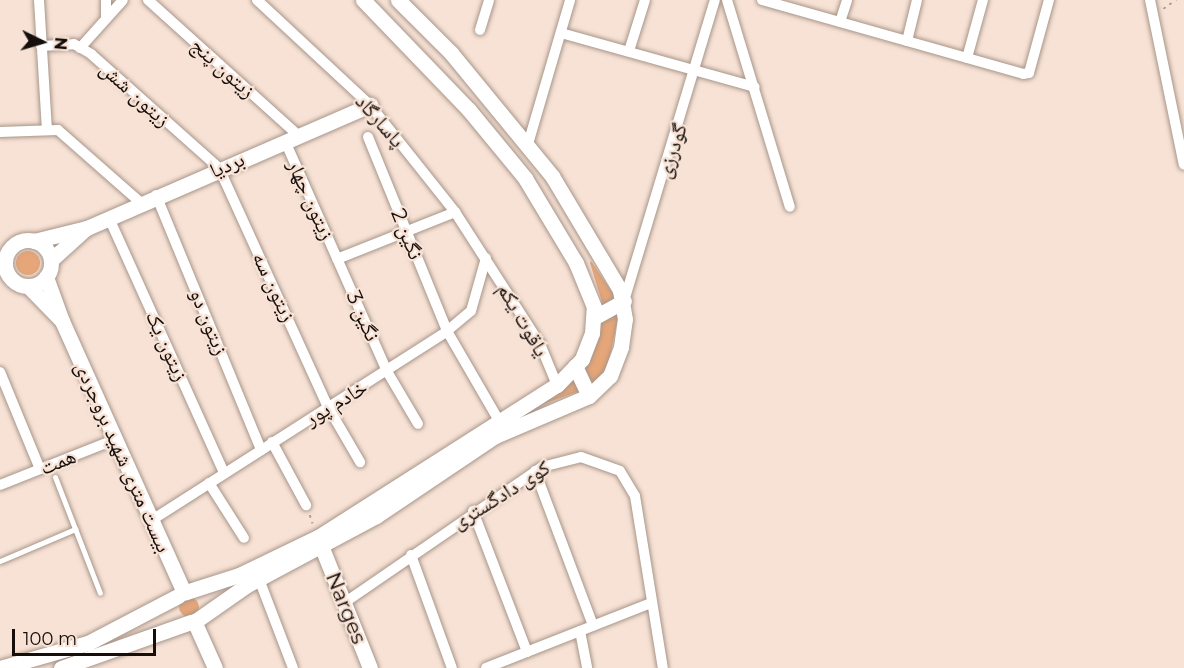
<!DOCTYPE html>
<meta charset="utf-8">
<style>
body{margin:0}
#map{position:relative;width:1184px;height:668px;overflow:hidden;background:#f7e2d5;font-family:Montserrat,"Noto Naskh Arabic",sans-serif}
div>[style]{position:absolute}
.green>*{inset:0;background:#e6a678}
.round{border-radius:50%}
.path>*{height:1.5px;margin-top:-0.75px;transform-origin:0;background:repeating-linear-gradient(90deg,#af9f95 0 3px,transparent 0 7.5px)}
.roads{filter:drop-shadow(0 0 2px #a89589) drop-shadow(0 0 2px #a89589)}
.lane>*{height:5px;margin:-2.5px;padding:0 2.5px;transform-origin:2.5px;border-radius:2.5px;background:#fff}
.street>*{height:10px;margin:-5px;padding:0 5px;transform-origin:5px;border-radius:5px;background:#fff}
.secondary>*{height:15px;margin:-7.5px;padding:0 7.5px;transform-origin:7.5px;border-radius:7.5px;background:#fff}
.secondary>.ring{margin:-7.5px;padding:0;box-sizing:content-box;background:none;border:15px solid #fff;border-radius:50%}
span{translate:-50% -50%;white-space:nowrap;text-align:center;line-height:1.15;-webkit-text-stroke:4.5px #f7e2d5;paint-order:stroke}
.street-label{font-size:21px;color:#150e0a}
.north{position:absolute;left:12px;top:12px;width:60px;height:60px;-webkit-text-stroke:4px #f7e2d5;paint-order:stroke;rotate:95deg;font-size:16px;font-weight:700;line-height:24px;text-align:center;color:#150e0a}
.north::after{content:'';display:block;margin:auto;width:21px;height:27px;background:#150e0a;clip-path:polygon(50% 0,100% 100%,50% 72%,0 100%)}
.scale{position:absolute;left:12px;top:629px;width:144px;height:27px;box-sizing:border-box;border:3px solid #150e0a;border-top:0;padding-left:8px;font-size:18px;line-height:21px;white-space:nowrap;color:#150e0a;-webkit-text-stroke:4px #f7e2d5;paint-order:stroke}
</style>
<div id="map">
<div class="green">
<div class="round" style="left:16px;top:251px;width:24px;height:24px"></div>
<div style="clip-path:polygon(591px 261px,616px 298px,603px 305px,590px 263px)"></div>
<div style="clip-path:polygon(620px 309px,607px 371px,590px 390px,580px 368px,597px 342px,601px 322px)"></div>
<div style="clip-path:polygon(573px 377px,580px 391px,535px 407px)"></div>
<div class="round" style="left:179px;top:597px;width:20px;height:20px"></div>
</div>
<div class="path">
<div style="left:1163px;top:9px;width:16px;rotate:-35deg"></div>
<div style="left:310px;top:515px;width:9px;rotate:72deg"></div>
</div>
<div class="roads">
<div class="lane">
<div style="left:55px;top:477px;width:124px;rotate:68.8deg"></div>
<div style="left:0;top:561px;width:82px;rotate:-23.1deg"></div>
</div>
<div class="street">
<div style="left:39px;top:0;width:130px;rotate:86.5deg"></div>
<div style="left:106px;top:0;width:18px;rotate:90deg"></div>
<div style="left:148px;top:0;width:202px;rotate:42deg"></div>
<div style="left:257px;top:0;width:154px;rotate:42.9deg"></div>
<div style="left:370px;top:105px;width:137px;rotate:51.5deg"></div>
<div style="left:455px;top:212px;width:157px;rotate:57.2deg"></div>
<div style="left:540px;top:344px;width:44px;rotate:67.5deg"></div>
<div style="left:727px;top:0;width:216px;rotate:73.1deg"></div>
<div style="left:762px;top:0;width:271px;rotate:15.8deg"></div>
<div style="left:1023px;top:74px;width:6px;rotate:-9deg"></div>
<div style="left:1029px;top:73px;width:76px;rotate:-74.7deg"></div>
<div style="left:1150px;top:0;width:168px;rotate:78.4deg"></div>
<div style="left:840px;top:22px;width:23px;rotate:-72deg"></div>
<div style="left:480px;top:30px;width:31px;rotate:-73deg"></div>
<div style="left:561px;top:33px;width:201px;rotate:15.6deg"></div>
<div style="left:907px;top:41px;width:42px;rotate:-76.3deg"></div>
<div style="left:41px;top:46px;width:33px;rotate:-3deg"></div>
<div style="left:74px;top:44px;width:20px;rotate:30deg"></div>
<div style="left:91px;top:54px;width:171px;rotate:41.7deg"></div>
<div style="left:219px;top:168px;width:263px;rotate:65.5deg"></div>
<div style="left:328px;top:407px;width:64px;rotate:59.8deg"></div>
<div style="left:80px;top:48px;width:64px;rotate:-48.1deg"></div>
<div style="left:629px;top:51px;width:53px;rotate:-72.6deg"></div>
<div style="left:967px;top:58px;width:60px;rotate:-74.6deg"></div>
<div style="left:0;top:132px;width:58px;rotate:-2deg"></div>
<div style="left:58px;top:130px;width:109px;rotate:41.3deg"></div>
<div style="left:368px;top:137px;width:209px;rotate:67.8deg"></div>
<div style="left:447px;top:331px;width:102px;rotate:59.9deg"></div>
<div style="left:285px;top:141px;width:254px;rotate:66.1deg"></div>
<div style="left:388px;top:373px;width:59px;rotate:59.5deg"></div>
<div style="left:528px;top:144px;width:150px;rotate:-73.7deg"></div>
<div style="left:156px;top:195px;width:276px;rotate:67.6deg"></div>
<div style="left:109px;top:218px;width:280px;rotate:65.7deg"></div>
<div style="left:337px;top:259px;width:127px;rotate:-21.7deg"></div>
<div style="left:624px;top:301px;width:314px;rotate:-73.2deg"></div>
<div style="left:0;top:372px;width:105px;rotate:67.6deg"></div>
<div style="left:272px;top:442px;width:72px;rotate:61.6deg"></div>
<div style="left:535px;top:471px;width:165px;rotate:69.4deg"></div>
<div style="left:209px;top:483px;width:65px;rotate:57.5deg"></div>
<div style="left:0;top:485px;width:125px;rotate:-21.6deg"></div>
<div style="left:473px;top:511px;width:151px;rotate:69deg"></div>
<div style="left:152px;top:520px;width:350px;rotate:-32.6deg"></div>
<div style="left:447px;top:331px;width:31px;rotate:-40deg"></div>
<div style="left:471px;top:311px;width:55px;rotate:-74.2deg"></div>
<div style="left:411px;top:555px;width:120px;rotate:70.1deg"></div>
<div style="left:259px;top:579px;width:95px;rotate:69.1deg"></div>
<div style="left:344px;top:603px;width:240px;rotate:-34.5deg"></div>
<div style="left:542px;top:467px;width:40px;rotate:-14.4deg"></div>
<div style="left:581px;top:457px;width:41px;rotate:19.7deg"></div>
<div style="left:620px;top:471px;width:29px;rotate:59deg"></div>
<div style="left:635px;top:496px;width:174px;rotate:80.8deg"></div>
<div style="left:580px;top:631px;width:38px;rotate:79deg"></div>
<div style="left:486px;top:668px;width:177px;rotate:-21.5deg"></div>
</div>
<div class="secondary">
<div class="ring" style="left:5px;top:240px;width:31px;height:31px"></div>
<div style="left:34px;top:241px;width:55px;rotate:-13.8deg"></div>
<div style="left:87px;top:228px;width:309px;rotate:-23.5deg"></div>
<div style="left:51px;top:260px;width:45px;rotate:-42.3deg"></div>
<div style="left:28px;top:286px;width:49px;rotate:45.8deg"></div>
<div style="left:62px;top:321px;width:47px;rotate:-110deg"></div>
<div style="left:595px;top:317px;width:33px;rotate:-29deg"></div>
<div style="left:62px;top:321px;width:298px;rotate:65.8deg"></div>
<div style="left:575px;top:366px;width:33px;rotate:65deg"></div>
<div style="left:322px;top:548px;width:129px;rotate:68.2deg"></div>
<div style="left:186px;top:592px;width:56px;rotate:-17.8deg"></div>
<div style="left:239px;top:575px;width:88px;rotate:-25.7deg"></div>
<div style="left:318px;top:537px;width:283px;rotate:-32.5deg"></div>
<div style="left:557px;top:385px;width:36px;rotate:-46deg"></div>
<div style="left:582px;top:359px;width:28px;rotate:-69deg"></div>
<div style="left:592px;top:333px;width:26px;rotate:-86deg"></div>
<div style="left:594px;top:307px;width:48px;rotate:-112.2deg"></div>
<div style="left:576px;top:263px;width:99px;rotate:-121deg"></div>
<div style="left:525px;top:178px;width:88px;rotate:-129.5deg"></div>
<div style="left:469px;top:110px;width:153px;rotate:-133.9deg"></div>
<div style="left:197px;top:620px;width:61px;rotate:-35deg"></div>
<div style="left:247px;top:585px;width:146px;rotate:-28.1deg"></div>
<div style="left:376px;top:516px;width:143px;rotate:-33.9deg"></div>
<div style="left:495px;top:436px;width:102px;rotate:-23.1deg"></div>
<div style="left:589px;top:396px;width:29px;rotate:-44deg"></div>
<div style="left:610px;top:376px;width:31px;rotate:-69deg"></div>
<div style="left:621px;top:347px;width:28px;rotate:-82deg"></div>
<div style="left:625px;top:319px;width:29px;rotate:-100deg"></div>
<div style="left:620px;top:290px;width:133px;rotate:-120.8deg"></div>
<div style="left:552px;top:176px;width:159px;rotate:-129.4deg"></div>
<div style="left:451px;top:53px;width:75px;rotate:-135deg"></div>
<div style="left:194px;top:621px;width:51px;rotate:65.9deg"></div>
<div style="left:0;top:668px;width:91px;rotate:-15.9deg"></div>
<div style="left:88px;top:643px;width:102px;rotate:-27.6deg"></div>
<div style="left:61px;top:668px;width:138px;rotate:-19.5deg"></div>
</div>
</div>
<div class="street-label">
<span style="left:223px;top:68px;rotate:42deg">زیتون پنج</span>
<span style="left:135px;top:94px;rotate:42deg">زیتون شش</span>
<span style="left:380px;top:121px;rotate:49deg">پاسارگاد</span>
<span style="left:672px;top:151px;rotate:-72deg">گودرزی</span>
<span style="left:227px;top:165px;rotate:-23deg">بردیا</span>
<span style="left:311px;top:200px;rotate:66deg">زیتون چهار</span>
<span style="left:407px;top:234px;rotate:68deg">نگین 2</span>
<span style="left:274px;top:287px;rotate:65deg">زیتون سه</span>
<span style="left:363px;top:316px;rotate:66deg">نگین 3</span>
<span style="left:523px;top:320px;rotate:60deg">یاقوت یکم</span>
<span style="left:209px;top:322px;rotate:68deg">زیتون دو</span>
<span style="left:167px;top:346px;rotate:66deg">زیتون یک</span>
<span style="left:336px;top:403px;rotate:-31deg">خادم پور</span>
<span style="left:123px;top:457px;rotate:66deg">بیست متری شهید بروجردی</span>
<span style="left:58px;top:462px;rotate:-22deg">همت</span>
<span style="left:501px;top:495px;rotate:-32deg">کوی دادگستری</span>
<span style="left:346px;top:608px;rotate:68deg">Narges</span>
</div>
<div class="north">N</div>
<div class="scale">100 m</div>
</div>
